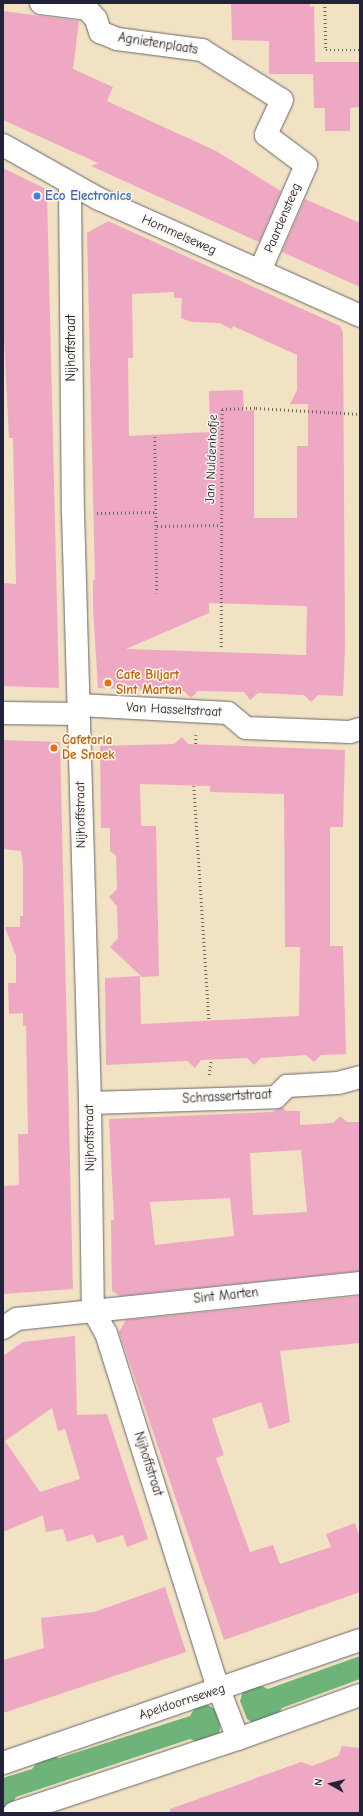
<!DOCTYPE html>
<style>
body{margin:0}
#map{position:relative;width:363px;height:1816px;overflow:hidden;background:#f1e2c3;font-family:"Comic Neue",sans-serif}
div>[style]{position:absolute}
.forest>*{inset:0;background:#6eb47a}
.building>*{inset:0;background:#eea8c3}
.path>*{height:2.5px;margin-top:-1.25px;transform-origin:0;background:repeating-linear-gradient(90deg,#6a656b 0 1px,transparent 0 4px)}
.roads{filter:drop-shadow(0 0 1px #6a656b) drop-shadow(0 0 1px #6a656b)}
.minor>*{height:22px;margin:-11px;padding:0 11px;transform-origin:11px;border-radius:11px;background:#fff}
.tertiary>*{height:22px;margin:-11px;padding:0 11px;transform-origin:11px;border-radius:11px;background:#fff}
.primary>*{height:22px;margin:-11px;padding:0 11px;transform-origin:11px;border-radius:11px;background:#fff}
.dots>*{width:11px;height:11px;translate:-50% -50%;box-sizing:border-box;border:2px solid #fbf7ec;border-radius:50%}
span{translate:-50% -50%;white-space:nowrap;text-align:center;line-height:1.15;-webkit-text-stroke:3px #fbf7ec;paint-order:stroke}
.street-label{font-size:13px;color:#22223b}
.shop-label{font-size:13px;color:#366cbe;font-weight:700}
.left{translate:0 -50%;text-align:left}
.food-label{font-size:13px;color:#c56008;font-weight:700}
.frame{position:absolute;inset:0;border:4px solid #22223b;pointer-events:none}
.north{position:absolute;left:311px;top:1764px;width:40px;height:40px;-webkit-text-stroke:3px #fbf7ec;paint-order:stroke;rotate:278deg;font-size:11px;font-weight:700;line-height:16px;text-align:center;color:#22223b}
.north::after{content:'';display:block;margin:auto;width:14px;height:18px;background:#22223b;clip-path:polygon(50% 0,100% 100%,50% 72%,0 100%)}
</style>
<div id="map">
<div class="forest">
<div style="clip-path:polygon(360px 1656px,360px 1679px,282px 1708px,276px 1718px,253px 1723px,247px 1719px,240px 1701px,243px 1691px,257px 1684px,268px 1689px)"></div>
<div style="clip-path:polygon(204px 1703px,215px 1709px,221px 1722px,219px 1735px,201px 1743px,190px 1739px,16px 1797px,10px 1807px,5px 1810px,3px 1807px,3px 1778px,32px 1769px,42px 1756px,47px 1754px,59px 1758px,190px 1716px,196px 1706px)"></div>
</div>
<div class="building">
<div style="clip-path:polygon(231px 3px,310px 3px,310px 7px,314px 6px,315px 62px,360px 62px,360px 107px,350px 108px,350px 131px,325px 131px,325px 108px,314px 108px,313px 74px,269px 74px,269px 41px,232px 40px)"></div>
<div style="clip-path:polygon(3px 11px,79px 21px,73px 69px,113px 87px,107px 101px,216px 151px,281px 191px,259px 242px,91px 166px,98px 163px,3px 120px)"></div>
<div style="clip-path:polygon(3px 168px,44px 188px,47px 193px,59px 688px,3px 686px,4px 583px,16px 584px,13px 438px,9px 438px,3px 318px)"></div>
<div style="clip-path:polygon(305px 199px,360px 223px,360px 287px,282px 252px)"></div>
<div style="clip-path:polygon(evenodd,108px 221px,340px 326px,343px 332px,345px 649px,343px 696px,318px 695px,311px 702px,304px 695px,258px 693px,250px 700px,244px 692px,198px 691px,191px 698px,184px 691px,98px 688px,93px 610px,93px 580px,95px 580px,87px 233px,108px 221px,174px 292px,174px 298px,182px 298px,181px 318px,191px 322px,219px 323px,232px 329px,233px 326px,297px 355px,297px 390px,290px 404px,308px 404px,308px 446px,297px 446px,297px 518px,254px 518px,254px 410px,244px 411px,243px 390px,209px 391px,210px 432px,129px 436px,128px 358px,133px 358px,132px 294px,174px 292px,108px 221px,209px 603px,307px 606px,306px 655px,126px 649px,209px 613px,209px 603px)"></div>
<div style="clip-path:polygon(182px 737px,188px 744px,345px 750px,343px 827px,330px 827px,330px 946px,343px 946px,346px 1054px,321px 1055px,314px 1062px,306px 1055px,261px 1058px,254px 1065px,247px 1058px,201px 1060px,195px 1068px,187px 1061px,106px 1065px,105px 978px,140px 976px,141px 1024px,299px 1016px,300px 947px,285px 947px,284px 794px,210px 792px,210px 786px,140px 784px,141px 826px,156px 826px,159px 976px,142px 977px,110px 947px,118px 938px,117px 906px,109px 897px,117px 889px,116px 856px,110px 851px,110px 828px,101px 828px,100px 746px,174px 744px)"></div>
<div style="clip-path:polygon(3px 740px,60px 742px,73px 1289px,3px 1294px,3px 1186px,19px 1185px,18px 1134px,28px 1134px,26px 1026px,23px 1026px,23px 1013px,9px 1014px,8px 983px,16px 983px,16px 956px,5px 927px,20px 927px,20px 916px,23px 916px,23px 865px,21px 851px,3px 849px)"></div>
<div style="clip-path:polygon(evenodd,282px 1107px,286px 1111px,300px 1111px,300px 1125px,333px 1123px,340px 1116px,347px 1122px,360px 1122px,360px 1271px,120px 1296px,112px 1291px,111px 1220px,114px 1220px,109px 1119px,272px 1112px,282px 1107px,301px 1150px,307px 1212px,253px 1215px,250px 1153px,301px 1150px,282px 1107px,230px 1198px,234px 1236px,155px 1245px,150px 1202px,230px 1198px)"></div>
<div style="clip-path:polygon(360px 1296px,360px 1343px,280px 1351px,290px 1422px,269px 1429px,261px 1402px,212px 1419px,224px 1455px,216px 1458px,250px 1552px,273px 1545px,280px 1564px,331px 1547px,326px 1534px,355px 1523px,360px 1538px,360px 1592px,224px 1640px,119px 1332px,126px 1320px)"></div>
<div style="clip-path:polygon(evenodd,75px 1336px,77px 1415px,107px 1414px,148px 1539px,127px 1547px,123px 1535px,97px 1543px,93px 1534px,67px 1542px,63px 1529px,46px 1532px,43px 1515px,3px 1532px,3px 1356px,23px 1342px,75px 1336px,52px 1408px,58px 1431px,65px 1429px,80px 1479px,40px 1492px,5px 1441px,52px 1408px)"></div>
<div style="clip-path:polygon(165px 1587px,186px 1652px,3px 1713px,3px 1660px,44px 1648px,41px 1618px,94px 1612px)"></div>
<div style="clip-path:polygon(342px 1746px,360px 1748px,360px 1813px,170px 1813px,170px 1809px,301px 1762px,312px 1766px,338px 1756px)"></div>
</div>
<div class="path">
<div style="left:325px;top:3px;width:47px;rotate:88.8deg"></div>
<div style="left:326px;top:50px;width:34px"></div>
<div style="left:155px;top:437px;width:156px;rotate:89.3deg"></div>
<div style="left:97px;top:513px;width:59px;rotate:-1deg"></div>
<div style="left:157px;top:526px;width:63px;rotate:-0.9deg"></div>
<div style="left:221px;top:647px;width:238px;rotate:-89.8deg"></div>
<div style="left:222px;top:409px;width:34px;rotate:-2deg"></div>
<div style="left:256px;top:408px;width:104px;rotate:3.3deg"></div>
<div style="left:196px;top:735px;width:10px;rotate:90deg"></div>
<div style="left:194px;top:786px;width:234px;rotate:86.3deg"></div>
<div style="left:209px;top:1075px;width:15px;rotate:-82deg"></div>
</div>
<div class="roads">
<div class="minor">
<div style="left:41px;top:3px;width:46px;rotate:7.4deg"></div>
<div style="left:87px;top:9px;width:13px;rotate:48deg"></div>
<div style="left:96px;top:19px;width:14px;rotate:73deg"></div>
<div style="left:100px;top:32px;width:18px;rotate:22deg"></div>
<div style="left:117px;top:39px;width:86px;rotate:7.4deg"></div>
<div style="left:202px;top:50px;width:94px;rotate:32deg"></div>
<div style="left:282px;top:100px;width:38px;rotate:115deg"></div>
<div style="left:266px;top:135px;width:50px;rotate:36.9deg"></div>
<div style="left:306px;top:165px;width:116px;rotate:113.5deg"></div>
<div style="left:70px;top:184px;width:329px;rotate:89.5deg"></div>
<div style="left:73px;top:513px;width:590px;rotate:88.35deg"></div>
<div style="left:90px;top:1103px;width:207px;rotate:89.2deg"></div>
<div style="left:93px;top:1310px;width:26px;rotate:61deg"></div>
<div style="left:106px;top:1333px;width:363px;rotate:72.5deg"></div>
<div style="left:215px;top:1679px;width:64px;rotate:69deg"></div>
<div style="left:79px;top:705px;width:149px;rotate:3.1deg"></div>
<div style="left:228px;top:713px;width:23px;rotate:40deg"></div>
<div style="left:246px;top:728px;width:104px;rotate:2.2deg"></div>
<div style="left:350px;top:732px;width:10px;rotate:-17deg"></div>
<div style="left:3px;top:713px;width:76px;rotate:0.8deg"></div>
<div style="left:90px;top:1103px;width:186px;rotate:-1.8deg"></div>
<div style="left:276px;top:1097px;width:16px;rotate:-45deg"></div>
<div style="left:287px;top:1086px;width:51px;rotate:-3.4deg"></div>
<div style="left:338px;top:1083px;width:23px;rotate:-15deg"></div>
<div style="left:3px;top:1328px;width:17px;rotate:-33deg"></div>
<div style="left:17px;top:1319px;width:345px;rotate:-6deg"></div>
</div>
<div class="tertiary">
<div style="left:3px;top:145px;width:110px;rotate:29.4deg"></div>
<div style="left:99px;top:199px;width:286px;rotate:24.1deg"></div>
</div>
<div class="primary">
<div style="left:3px;top:1763px;width:378px;rotate:-19deg"></div>
<div style="left:14px;top:1813px;width:236px;rotate:-18.3deg"></div>
<div style="left:238px;top:1739px;width:130px;rotate:-19.8deg"></div>
</div>
</div>
<div class="dots">
<div style="left:37px;top:196px;background:#3f7fe0"></div>
<div style="left:108px;top:683px;background:#e8710a"></div>
<div style="left:54px;top:748px;background:#e8710a"></div>
</div>
<div class="street-label">
<span style="left:158px;top:44px;rotate:9deg">Agnietenplaats</span>
<span style="left:283px;top:218px;rotate:-67deg">Paardensteeg</span>
<span style="left:179px;top:235px;rotate:24deg">Hommelseweg</span>
<span style="left:71px;top:348px;rotate:-90deg">Nijhoffstraat</span>
<span style="left:212px;top:459px;rotate:-88deg">Jan Nuldenhofje</span>
<span style="left:174px;top:710px;rotate:3deg">Van Hasseltstraat</span>
<span style="left:81px;top:815px;rotate:-91deg">Nijhoffstraat</span>
<span style="left:227px;top:1097px;rotate:-3deg">Schrassertstraat</span>
<span style="left:90px;top:1138px;rotate:-91deg">Nijhoffstraat</span>
<span style="left:226px;top:1296px;rotate:-6deg">Sint Marten</span>
<span style="left:148px;top:1464px;rotate:72deg">Nijhoffstraat</span>
<span style="left:182px;top:1702px;rotate:-18deg">Apeldoornseweg</span>
</div>
<div class="shop-label">
<span class="left" style="left:45px;top:196px">Eco Electronics</span>
</div>
<div class="food-label">
<span class="left" style="left:116px;top:683px">Cafe Biljart<br>Sint Marten</span>
<span class="left" style="left:62px;top:748px">Cafetaria<br>De Snoek</span>
</div>
<div class="frame"></div>
<div class="north">N</div>
</div>
